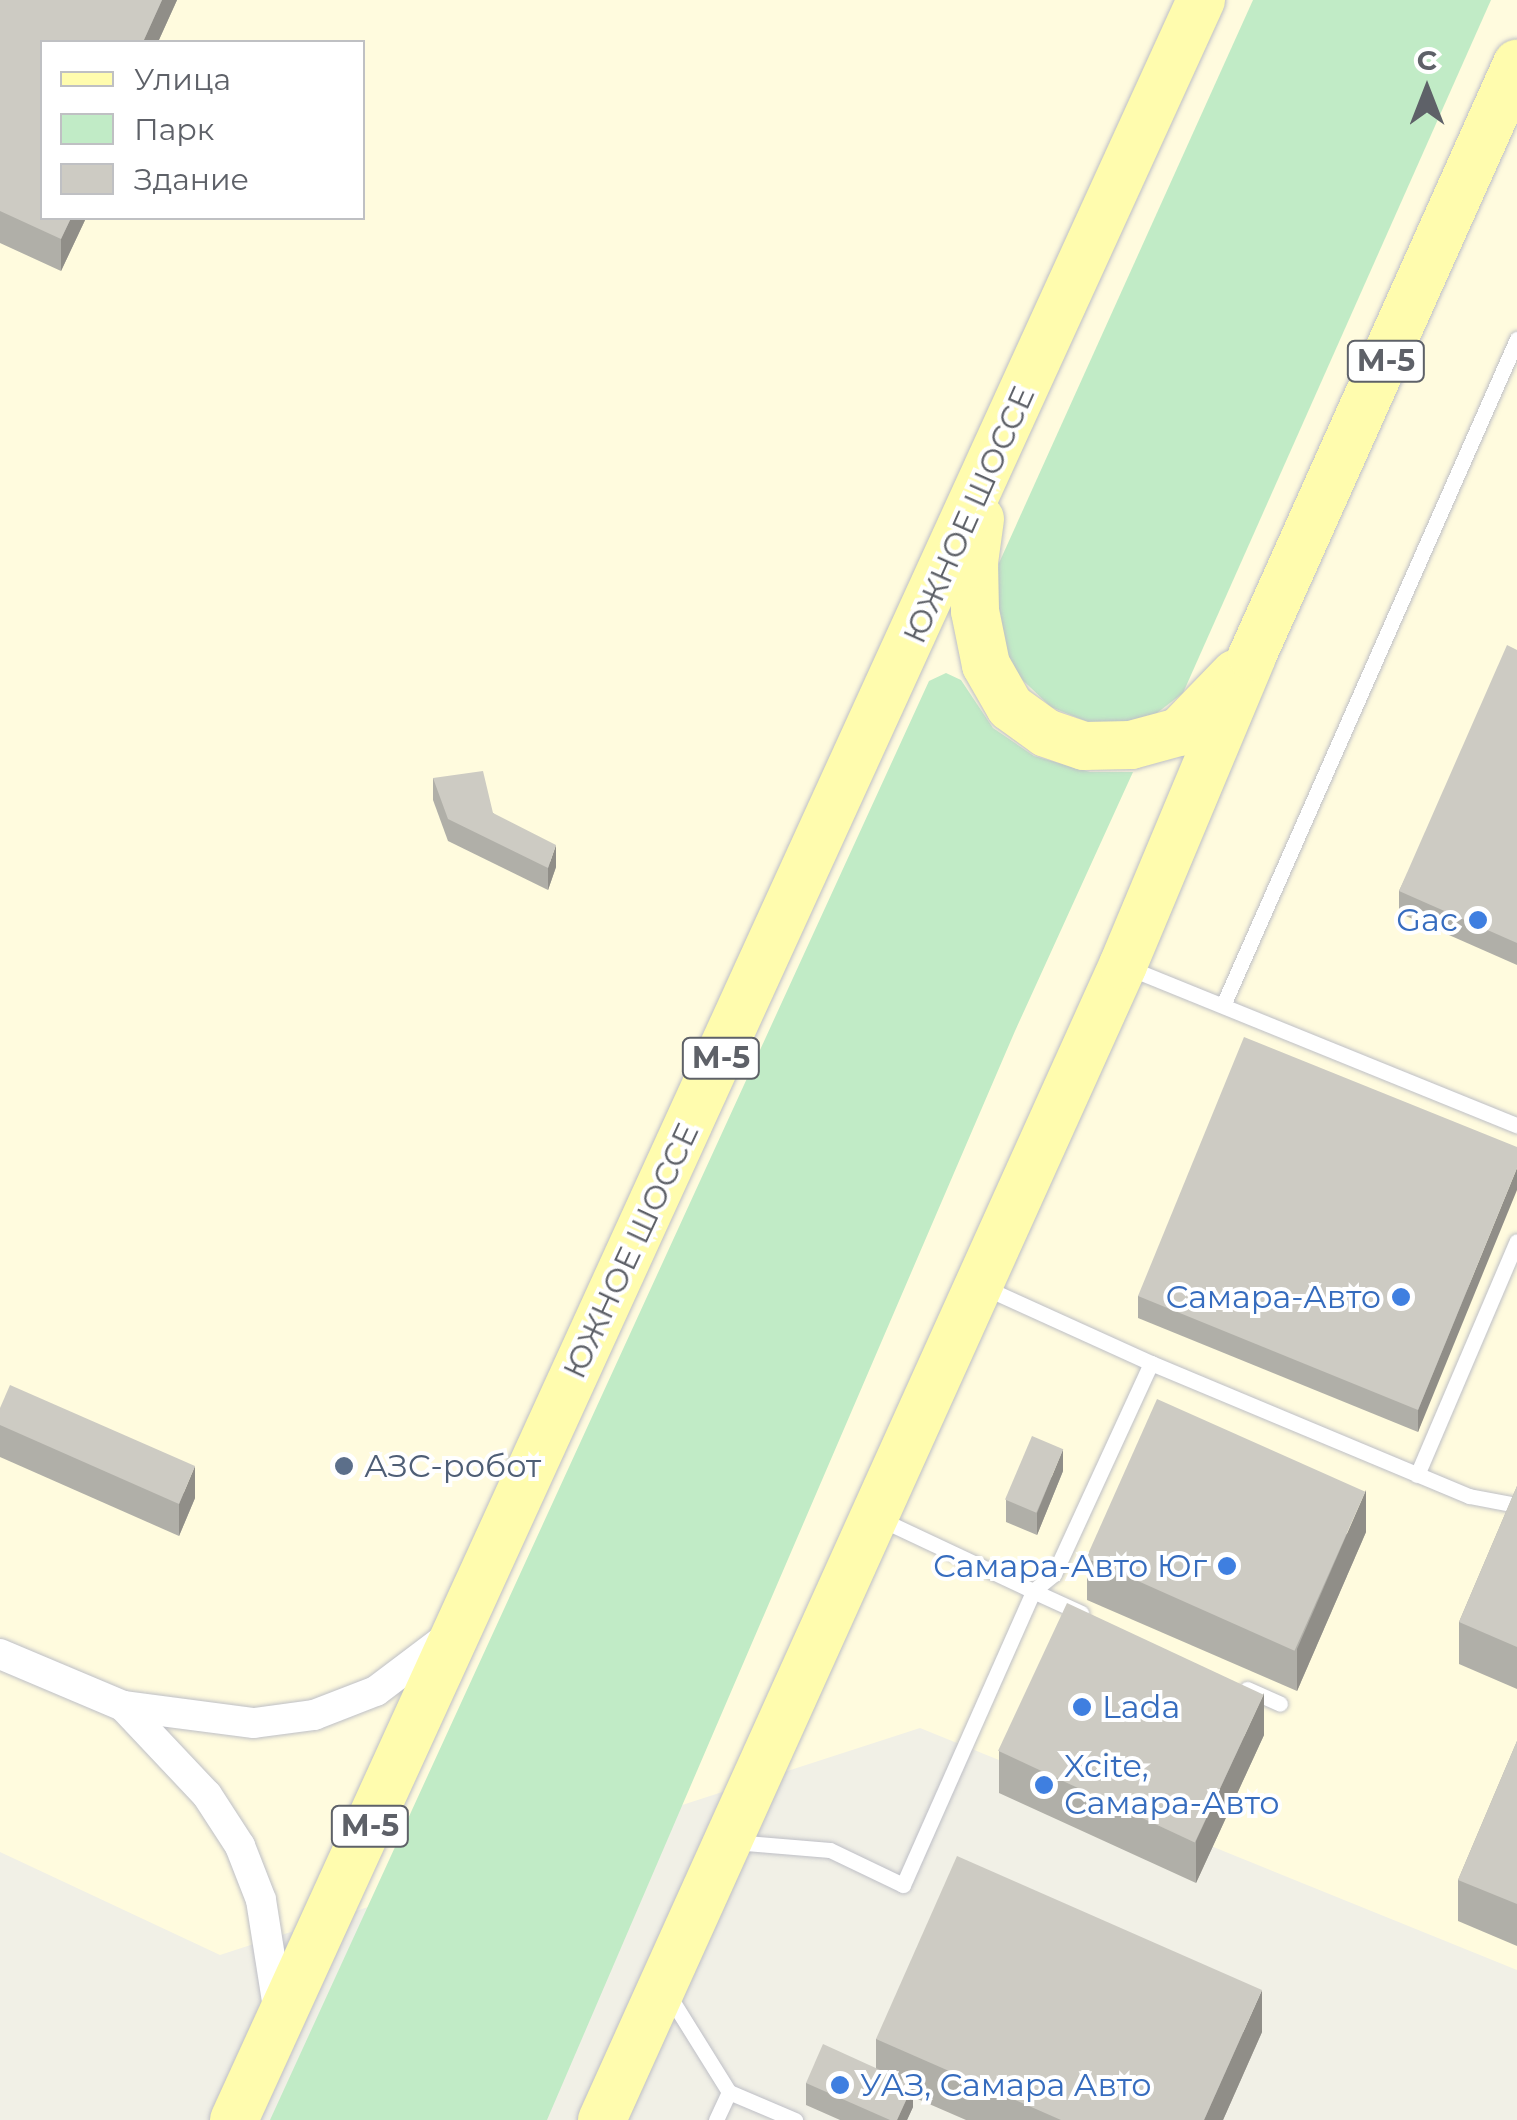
<!DOCTYPE html>
<meta charset="utf-8">
<style>
body{margin:0}
#map{position:relative;width:1517px;height:2120px;overflow:hidden;background:#f1f0e6;font-family:Montserrat,sans-serif}
div>[style]{position:absolute}
.commercial>*{inset:0;background:#fffbde}
.green>*{inset:0;background:#c1ebc6}
.roads{filter:drop-shadow(0 0 2px #bebfc6) drop-shadow(0 0 2px #bebfc6)}
.lane>*{height:15px;margin:-7.5px;padding:0 7.5px;transform-origin:7.5px;border-radius:7.5px;background:#fff}
.street>*{height:30px;margin:-15px;padding:0 15px;transform-origin:15px;border-radius:15px;background:#fff}
.primary>*{height:48px;margin:-24px;padding:0 24px;transform-origin:24px;border-radius:24px;background:#fffcae}
.wall>*{inset:0;background:#b0afa8}
.shaded-wall>*{inset:0;background:#908e88}
.building>*{inset:0;background:#cdcbc3;transform-origin:0 0}
.dots>*{width:28px;height:28px;translate:-50% -50%;box-sizing:border-box;border:5px solid #fff;border-radius:50%}
span{translate:-50% -50%;white-space:nowrap;text-align:center;line-height:1.15;-webkit-text-stroke:8px #fff;paint-order:stroke}
.shield-label span{padding:2px 8px;background:#fff;border:2px solid;border-radius:8px;-webkit-text-stroke-width:0}
.shield-label{font-size:30px;color:#5e6168;font-weight:700}
.street-label{font-size:32px;color:#5e6168}
.shop-label{font-size:32px;color:#366cbe}
.right{translate:-100% -50%;text-align:right}
.left{translate:0 -50%;text-align:left}
.service-label{font-size:32px;color:#4e5e75}
.legend{position:absolute;left:40px;top:40px;width:325px;height:180px;box-sizing:border-box;background:#fff;border:2px solid #bfc0c3;margin:0;padding:12px 18px;list-style:none;font-size:30px;color:#5e6168}
.legend li{display:flex;align-items:center;gap:20px;height:50px}
.legend b{width:50px;border:2px solid #bfc0c3}
.north{position:absolute;left:1377px;top:40px;width:100px;height:100px;-webkit-text-stroke:8px #fff;paint-order:stroke;rotate:0deg;font-size:28px;font-weight:700;line-height:40px;text-align:center;color:#5e6168}
.north::after{content:'';display:block;margin:auto;width:35px;height:45px;background:#5e6168;clip-path:polygon(50% 0,100% 100%,50% 72%,0 100%)}
</style>
<div id="map">
<div class="commercial">
<div style="clip-path:polygon(evenodd,0 0,1517px 0,1517px 1970px,920px 1728px,220px 1955px,0 1852px,0 0,42px 42px,362px 42px,362px 218px,42px 218px,42px 42px)"></div>
</div>
<div class="green">
<div style="clip-path:polygon(1253px 0,1491px 0,1183px 693px,1153px 716px,1127px 724px,1088px 722px,1051px 707px,1010px 668px,990px 611px,999px 563px)"></div>
<div style="clip-path:polygon(946px 673px,961px 680px,993px 728px,1034px 756px,1090px 772px,1133px 772px,1015px 1031px,547px 2120px,270px 2120px,929px 681px)"></div>
</div>
<div class="roads">
<div class="lane">
<div style="left:1127px;top:967px;width:421px;rotate:22.1deg"></div>
<div style="left:1224px;top:1003px;width:726px;rotate:-66.19deg"></div>
<div style="left:1151px;top:1363px;width:345px;rotate:22.7deg"></div>
<div style="left:1469px;top:1496px;width:49px;rotate:10.6deg"></div>
<div style="left:1417px;top:1475px;width:254px;rotate:-66.9deg"></div>
<div style="left:878px;top:1518px;width:171px;rotate:25.2deg"></div>
<div style="left:1033px;top:1591px;width:27px;rotate:-39deg"></div>
<div style="left:1054px;top:1574px;width:232px;rotate:-65.3deg"></div>
<div style="left:1151px;top:1363px;width:187px;rotate:-155.6deg"></div>
<div style="left:1247px;top:1689px;width:36px;rotate:24deg"></div>
<div style="left:734px;top:1842px;width:96px;rotate:4.8deg"></div>
<div style="left:830px;top:1850px;width:81px;rotate:25.6deg"></div>
<div style="left:903px;top:1885px;width:321px;rotate:-66.1deg"></div>
<div style="left:1033px;top:1591px;width:53px;rotate:24.6deg"></div>
<div style="left:668px;top:1994px;width:115px;rotate:58.1deg"></div>
<div style="left:729px;top:2092px;width:31px;rotate:115deg"></div>
<div style="left:729px;top:2092px;width:72px;rotate:23deg"></div>
</div>
<div class="street">
<div style="left:0;top:1654px;width:134px;rotate:22.9deg"></div>
<div style="left:123px;top:1706px;width:132px;rotate:7.4deg"></div>
<div style="left:254px;top:1723px;width:61px;rotate:-7.6deg"></div>
<div style="left:314px;top:1715px;width:66px;rotate:-21.2deg"></div>
<div style="left:376px;top:1691px;width:93px;rotate:-37.1deg"></div>
<div style="left:123px;top:1706px;width:122px;rotate:46.7deg"></div>
<div style="left:207px;top:1795px;width:61px;rotate:57.1deg"></div>
<div style="left:240px;top:1846px;width:58px;rotate:68.7deg"></div>
<div style="left:261px;top:1900px;width:115px;rotate:81deg"></div>
</div>
<div class="primary">
<div style="left:980px;top:519px;width:43px;rotate:97.9deg"></div>
<div style="left:974px;top:562px;width:49px;rotate:88.8deg"></div>
<div style="left:975px;top:611px;width:55px;rotate:78.5deg"></div>
<div style="left:986px;top:665px;width:48px;rotate:60.3deg"></div>
<div style="left:1010px;top:707px;width:44px;rotate:35.8deg"></div>
<div style="left:1046px;top:733px;width:40px;rotate:18.9deg"></div>
<div style="left:1084px;top:746px;width:47px;rotate:-1.2deg"></div>
<div style="left:1131px;top:745px;width:50px;rotate:-15.2deg"></div>
<div style="left:1179px;top:732px;width:81px;rotate:-46deg"></div>
<div style="left:234px;top:2120px;width:2330px;rotate:-65.48deg"></div>
<div style="left:602px;top:2120px;width:1267px;rotate:-65.72deg"></div>
<div style="left:1123px;top:965px;width:335px;rotate:-67.3deg"></div>
<div style="left:1252px;top:656px;width:649px;rotate:-65.89deg"></div>
</div>
</div>
<div class="wall">
<div style="clip-path:polygon(0 0,177px 0,158px 42px,42px 42px,86px 218px,61px 271px,0 243px)"></div>
<div style="clip-path:polygon(1517px 650px,1517px 965px,1399px 913px,1399px 891px)"></div>
<div style="clip-path:polygon(433px 778px,493px 813px,556px 867px,548px 890px,448px 841px,433px 800px)"></div>
<div style="clip-path:polygon(1517px 1147px,1418px 1432px,1138px 1318px,1138px 1296px)"></div>
<div style="clip-path:polygon(0 1408px,195px 1498px,179px 1536px,0 1457px)"></div>
<div style="clip-path:polygon(1063px 1471px,1037px 1535px,1006px 1522px,1006px 1500px)"></div>
<div style="clip-path:polygon(1517px 1486px,1517px 1689px,1459px 1664px,1459px 1622px)"></div>
<div style="clip-path:polygon(1366px 1532px,1297px 1691px,1087px 1600px,1087px 1558px)"></div>
<div style="clip-path:polygon(1264px 1735px,1196px 1883px,999px 1793px,999px 1751px)"></div>
<div style="clip-path:polygon(1517px 1741px,1517px 1946px,1458px 1921px,1458px 1880px)"></div>
<div style="clip-path:polygon(1262px 2032px,1223px 2120px,966px 2120px,913px 2097px,913px 2107px,907px 2120px,840px 2120px,806px 2105px,806px 2083px,876px 2068px,876px 2039px)"></div>
</div>
<div class="shaded-wall">
<div style="clip-path:polygon(162px 0,177px 0,158px 42px,143px 42px)"></div>
<div style="clip-path:polygon(71px 218px,86px 218px,61px 271px,61px 239px)"></div>
<div style="clip-path:polygon(556px 845px,556px 867px,548px 890px,548px 868px)"></div>
<div style="clip-path:polygon(1517px 1168px,1517px 1190px,1418px 1432px,1418px 1410px)"></div>
<div style="clip-path:polygon(1063px 1449px,1063px 1471px,1037px 1535px,1037px 1513px)"></div>
<div style="clip-path:polygon(195px 1466px,195px 1498px,179px 1536px,179px 1504px)"></div>
<div style="clip-path:polygon(1366px 1490px,1366px 1532px,1297px 1691px,1297px 1649px)"></div>
<div style="clip-path:polygon(1264px 1693px,1264px 1735px,1196px 1883px,1196px 1841px)"></div>
<div style="clip-path:polygon(1262px 1990px,1262px 2032px,1223px 2120px,1204px 2120px)"></div>
<div style="clip-path:polygon(913px 2085px,913px 2107px,907px 2120px,897px 2120px)"></div>
</div>
<div class="building">
<div style="clip-path:polygon(0 0,162px 0,143px 42px,42px 42px,42px 218px,71px 218px,61px 239px,0 211px)"></div>
<div style="clip-path:polygon(1507px 645px,1517px 650px,1517px 943px,1399px 891px)"></div>
<div style="clip-path:polygon(483px 771px,493px 813px,556px 845px,548px 868px,448px 819px,433px 778px)"></div>
<div style="clip-path:polygon(1244px 1037px,1517px 1147px,1517px 1168px,1418px 1410px,1138px 1296px)"></div>
<div style="clip-path:polygon(10px 1385px,195px 1466px,179px 1504px,0 1425px,0 1408px)"></div>
<div style="left:1157px;top:1399px;width:228px;height:174px;rotate:24deg"></div>
<div style="left:1032px;top:1436px;width:34px;height:69px;rotate:23deg"></div>
<div style="clip-path:polygon(1517px 1486px,1517px 1647px,1459px 1622px)"></div>
<div style="left:1067px;top:1603px;width:217px;height:163px;rotate:25deg"></div>
<div style="clip-path:polygon(1517px 1741px,1517px 1904px,1458px 1880px)"></div>
<div style="clip-path:polygon(957px 1856px,1262px 1990px,1204px 2120px,1061px 2120px,876px 2039px)"></div>
<div style="clip-path:polygon(823px 2044px,913px 2085px,897px 2120px,890px 2120px,806px 2083px)"></div>
</div>
<div class="dots">
<div style="left:1478px;top:920px;background:#3f7fe0"></div>
<div style="left:1401px;top:1297px;background:#3f7fe0"></div>
<div style="left:344px;top:1466px;background:#5c6f8a"></div>
<div style="left:1227px;top:1566px;background:#3f7fe0"></div>
<div style="left:1082px;top:1707px;background:#3f7fe0"></div>
<div style="left:1044px;top:1785px;background:#3f7fe0"></div>
<div style="left:840px;top:2085px;background:#3f7fe0"></div>
</div>
<div class="shield-label">
<span style="left:1386px;top:361px">М-5</span>
<span style="left:721px;top:1058px">М-5</span>
<span style="left:370px;top:1826px">М-5</span>
</div>
<div class="street-label">
<span style="left:969px;top:515px;rotate:-66deg">ЮЖНОЕ ШОССЕ</span>
<span style="left:631px;top:1251px;rotate:-65deg">ЮЖНОЕ ШОССЕ</span>
</div>
<div class="shop-label">
<span class="right" style="left:1458px;top:920px">Gac</span>
<span class="right" style="left:1381px;top:1297px">Самара-Авто</span>
<span class="right" style="left:1207px;top:1566px">Самара-Авто Юг</span>
<span class="left" style="left:1102px;top:1707px">Lada</span>
<span class="left" style="left:1064px;top:1785px">Xcite,<br>Самара-Авто</span>
<span class="left" style="left:860px;top:2085px">УАЗ, Самара Авто</span>
</div>
<div class="service-label">
<span class="left" style="left:364px;top:1466px">АЗС-робот</span>
</div>
<ul class="legend">
<li><b style="height:12px;background:#fffcae"></b>Улица</li>
<li><b style="height:28px;background:#c1ebc6"></b>Парк</li>
<li><b style="height:28px;background:#cdcbc3"></b>Здание</li>
</ul>
<div class="north">С</div>
</div>
